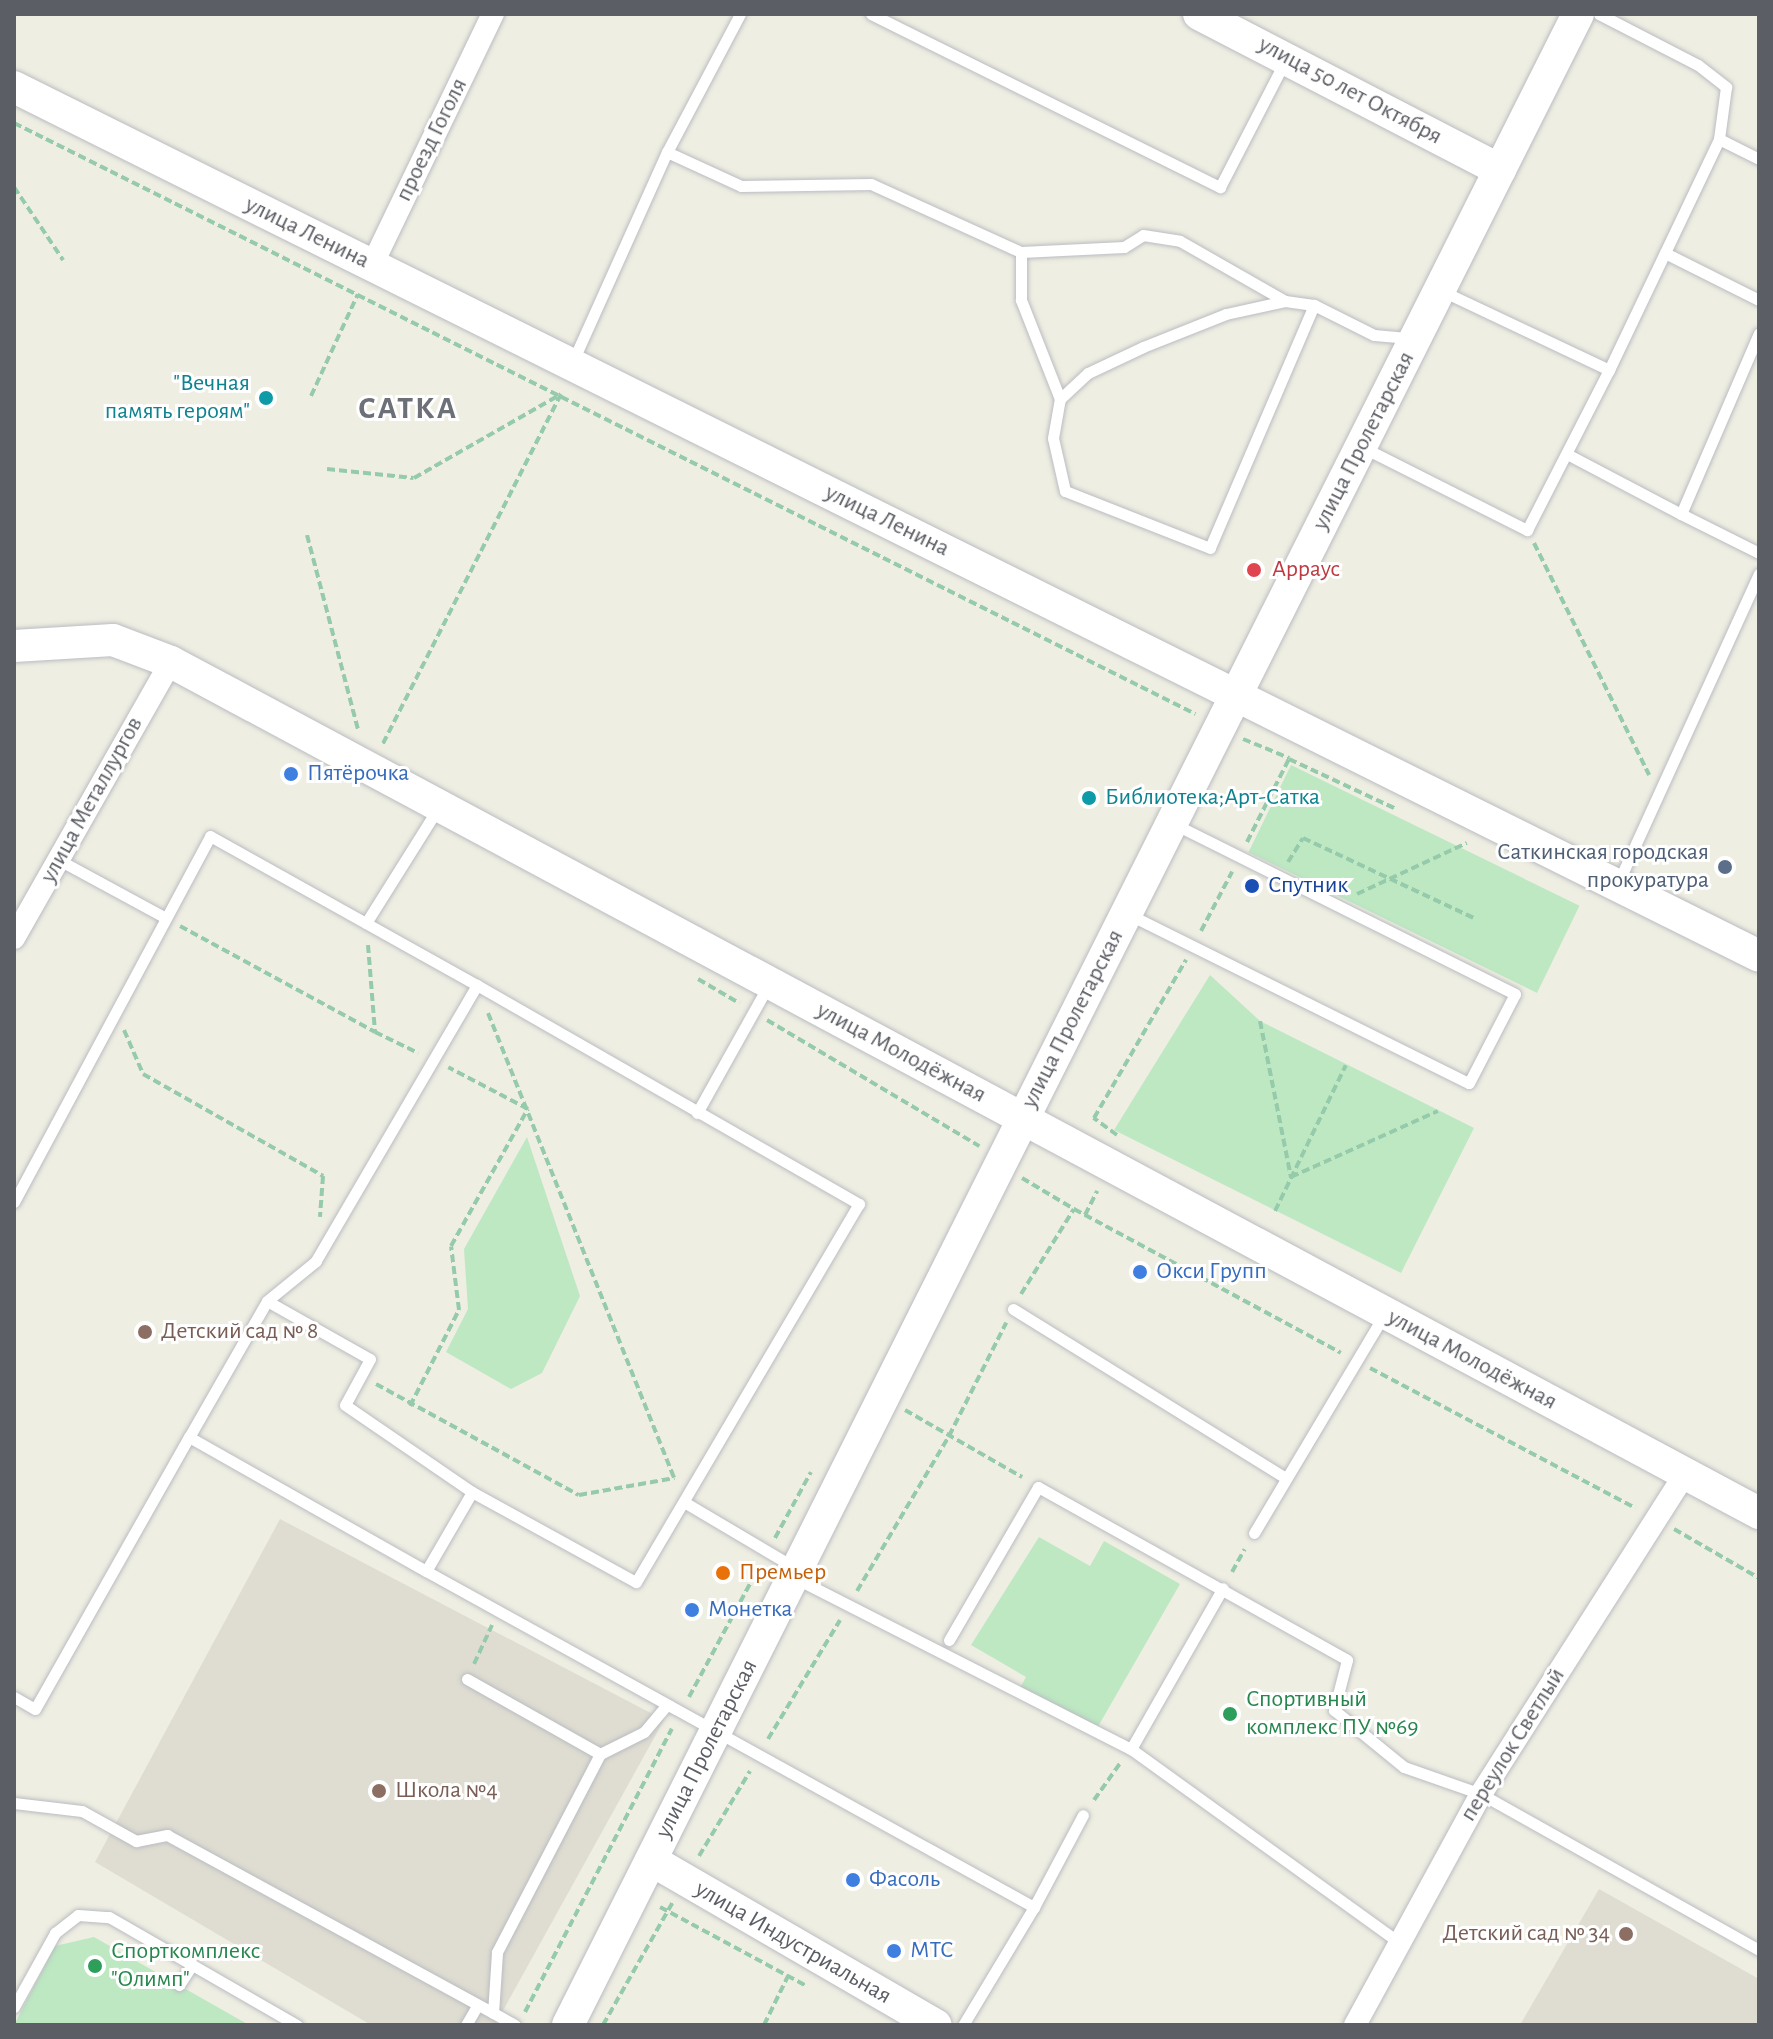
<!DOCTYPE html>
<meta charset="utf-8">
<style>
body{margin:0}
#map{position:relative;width:1773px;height:2039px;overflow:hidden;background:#efeee2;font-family:"Alegreya Sans",sans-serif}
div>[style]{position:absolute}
.education>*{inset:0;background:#dfddd1}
.green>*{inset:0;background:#bde8c2;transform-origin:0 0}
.path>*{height:4px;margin-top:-2px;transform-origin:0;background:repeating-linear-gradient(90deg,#95caab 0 8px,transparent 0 12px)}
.roads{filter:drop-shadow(0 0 2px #babcc2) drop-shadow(0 0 2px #babcc2)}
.lane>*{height:11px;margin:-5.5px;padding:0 5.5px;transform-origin:5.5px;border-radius:5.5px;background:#fff}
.street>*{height:22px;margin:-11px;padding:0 11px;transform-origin:11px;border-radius:11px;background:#fff}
.secondary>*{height:32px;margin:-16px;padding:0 16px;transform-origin:16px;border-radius:16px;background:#fff}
.dots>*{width:22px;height:22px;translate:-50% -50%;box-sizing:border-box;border:4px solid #fff;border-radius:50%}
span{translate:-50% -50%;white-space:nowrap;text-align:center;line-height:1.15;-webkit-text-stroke:6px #fff;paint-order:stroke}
.street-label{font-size:24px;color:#5b5e64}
.culture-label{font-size:24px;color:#0d838f}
.right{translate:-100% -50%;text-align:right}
.left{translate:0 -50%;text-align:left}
.health-label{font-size:24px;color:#be3a42}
.shop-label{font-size:24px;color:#366cbe}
.service-label{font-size:24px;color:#4e5e75}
.transit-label{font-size:24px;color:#164399}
.education-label{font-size:24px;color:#785e54}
.food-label{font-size:24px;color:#c56008}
.leisure-label{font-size:24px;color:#27864d}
.district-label{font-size:32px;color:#6c7077;font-weight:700;letter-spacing:2px}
.frame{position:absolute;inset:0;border:16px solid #5b5e64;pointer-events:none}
</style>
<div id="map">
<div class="education">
<div style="clip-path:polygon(280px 1519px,664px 1720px,495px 2025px,371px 2025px,95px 1862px)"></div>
<div style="clip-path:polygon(1599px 1889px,1759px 1979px,1759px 2025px,1520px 2025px)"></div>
</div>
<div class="green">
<div style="left:1291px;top:765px;width:321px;height:97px;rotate:26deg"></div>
<div style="clip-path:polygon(1210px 975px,1260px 1021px,1474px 1128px,1401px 1273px,1114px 1130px)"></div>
<div style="clip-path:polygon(527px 1137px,580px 1296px,542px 1373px,511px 1389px,446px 1352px,468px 1309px,464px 1249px)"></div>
<div style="clip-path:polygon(1039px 1537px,1090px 1566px,1104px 1541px,1180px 1584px,1096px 1730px,1020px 1688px,1026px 1677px,971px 1645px)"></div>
<div style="clip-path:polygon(94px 1937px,249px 2025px,14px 2025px,55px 1946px)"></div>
</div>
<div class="path">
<div style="left:14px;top:123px;width:1321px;rotate:26.58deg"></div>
<div style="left:14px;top:187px;width:88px;rotate:56.1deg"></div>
<div style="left:311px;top:396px;width:112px;rotate:-65.3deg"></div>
<div style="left:327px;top:469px;width:87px;rotate:5.9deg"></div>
<div style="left:414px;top:478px;width:169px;rotate:-29.7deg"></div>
<div style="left:561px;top:394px;width:394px;rotate:117deg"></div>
<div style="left:307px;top:535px;width:201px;rotate:75.3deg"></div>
<div style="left:1534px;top:543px;width:259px;rotate:63.6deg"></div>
<div style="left:1243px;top:739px;width:50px;rotate:22.4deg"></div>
<div style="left:1247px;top:842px;width:93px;rotate:-63.2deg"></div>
<div style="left:1289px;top:759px;width:118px;rotate:25deg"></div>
<div style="left:1288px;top:862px;width:28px;rotate:-58deg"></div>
<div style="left:1303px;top:838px;width:189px;rotate:25.1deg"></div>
<div style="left:1357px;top:894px;width:121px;rotate:-24.9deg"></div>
<div style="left:180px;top:926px;width:222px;rotate:28.5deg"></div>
<div style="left:1201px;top:931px;width:67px;rotate:-62.3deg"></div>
<div style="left:368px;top:945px;width:87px;rotate:85.4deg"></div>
<div style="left:375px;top:1032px;width:48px;rotate:26deg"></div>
<div style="left:698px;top:979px;width:48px;rotate:30.3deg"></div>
<div style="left:488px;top:1013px;width:503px;rotate:68.18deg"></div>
<div style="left:767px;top:1020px;width:247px;rotate:30.7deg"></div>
<div style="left:1260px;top:1021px;width:159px;rotate:78.8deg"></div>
<div style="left:1291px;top:1177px;width:161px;rotate:-24.2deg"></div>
<div style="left:124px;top:1030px;width:48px;rotate:66.6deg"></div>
<div style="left:143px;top:1074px;width:207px;rotate:29.5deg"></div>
<div style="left:323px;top:1176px;width:41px;rotate:94.2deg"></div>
<div style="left:1117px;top:1135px;width:29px;rotate:-144deg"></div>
<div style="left:1094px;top:1118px;width:183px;rotate:-59.8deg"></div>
<div style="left:1022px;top:1178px;width:61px;rotate:30.8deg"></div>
<div style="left:1275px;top:1211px;width:162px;rotate:-64.1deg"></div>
<div style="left:1085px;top:1215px;width:27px;rotate:-63deg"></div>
<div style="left:1021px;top:1294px;width:100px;rotate:-58.1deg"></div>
<div style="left:1074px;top:1209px;width:303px;rotate:28.3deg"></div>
<div style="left:1370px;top:1368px;width:300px;rotate:27.8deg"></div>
<div style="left:376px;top:1384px;width:231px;rotate:28.7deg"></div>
<div style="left:579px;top:1495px;width:97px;rotate:-10.1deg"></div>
<div style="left:410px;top:1406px;width:108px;rotate:-63deg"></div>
<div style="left:459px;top:1310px;width:64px;rotate:-97.1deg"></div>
<div style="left:451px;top:1246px;width:157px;rotate:-60.7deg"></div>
<div style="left:528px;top:1109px;width:90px;rotate:-152.3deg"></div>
<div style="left:905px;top:1410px;width:135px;rotate:29.8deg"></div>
<div style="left:1674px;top:1529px;width:98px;rotate:30deg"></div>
<div style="left:775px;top:1538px;width:75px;rotate:-61.4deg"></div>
<div style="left:1232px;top:1572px;width:26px;rotate:-61deg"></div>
<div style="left:857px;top:1591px;width:180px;rotate:-59.3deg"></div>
<div style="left:949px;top:1436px;width:127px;rotate:-63.2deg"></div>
<div style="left:474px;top:1664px;width:43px;rotate:-65.2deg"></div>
<div style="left:689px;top:1697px;width:148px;rotate:-61.7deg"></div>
<div style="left:768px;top:1739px;width:139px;rotate:-58.8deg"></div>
<div style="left:1094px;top:1800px;width:47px;rotate:-54.6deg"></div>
<div style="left:699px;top:1856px;width:99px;rotate:-59deg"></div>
<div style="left:660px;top:1907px;width:167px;rotate:28.3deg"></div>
<div style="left:525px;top:2012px;width:319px;rotate:-62.6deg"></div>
<div style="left:603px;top:2025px;width:142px;rotate:-60.4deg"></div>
<div style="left:764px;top:2025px;width:55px;rotate:-63.9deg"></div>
</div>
<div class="roads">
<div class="lane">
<div style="left:871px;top:14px;width:390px;rotate:26.4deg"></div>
<div style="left:1220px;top:187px;width:142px;rotate:-62.7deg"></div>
<div style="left:1599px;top:14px;width:111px;rotate:27.3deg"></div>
<div style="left:1698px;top:65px;width:36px;rotate:38deg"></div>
<div style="left:1726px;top:87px;width:52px;rotate:97.7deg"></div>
<div style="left:1719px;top:139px;width:45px;rotate:26.6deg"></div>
<div style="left:667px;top:152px;width:81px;rotate:24.7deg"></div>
<div style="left:741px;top:186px;width:130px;rotate:-0.9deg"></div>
<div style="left:871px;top:184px;width:165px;rotate:24.4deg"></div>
<div style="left:1021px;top:252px;width:48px;rotate:90deg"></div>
<div style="left:1021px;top:300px;width:106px;rotate:68.5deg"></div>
<div style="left:1021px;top:252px;width:103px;rotate:-2.8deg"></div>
<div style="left:1124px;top:247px;width:22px;rotate:-32deg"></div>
<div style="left:1143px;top:235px;width:37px;rotate:9deg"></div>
<div style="left:1180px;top:241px;width:121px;rotate:29.7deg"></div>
<div style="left:1665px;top:253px;width:105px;rotate:26.6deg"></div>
<div style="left:1440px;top:290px;width:187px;rotate:25.3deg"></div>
<div style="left:1609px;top:370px;width:256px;rotate:-64.5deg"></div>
<div style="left:1314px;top:305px;width:264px;rotate:113.2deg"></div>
<div style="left:1210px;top:548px;width:156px;rotate:-158.5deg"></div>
<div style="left:1065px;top:491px;width:54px;rotate:-102.8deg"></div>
<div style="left:1053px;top:438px;width:40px;rotate:-80deg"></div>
<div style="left:1060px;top:399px;width:38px;rotate:-43deg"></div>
<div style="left:1088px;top:373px;width:61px;rotate:-25.3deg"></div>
<div style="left:1143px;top:347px;width:89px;rotate:-21.7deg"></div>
<div style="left:1226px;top:314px;width:60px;rotate:-12.4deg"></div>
<div style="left:1285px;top:301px;width:29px;rotate:8deg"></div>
<div style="left:1314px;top:305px;width:67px;rotate:26.6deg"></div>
<div style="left:1374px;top:335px;width:36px;rotate:5deg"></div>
<div style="left:1759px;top:333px;width:197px;rotate:113.3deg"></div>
<div style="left:1681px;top:514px;width:87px;rotate:26.6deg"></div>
<div style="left:573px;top:361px;width:229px;rotate:-65.8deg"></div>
<div style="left:667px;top:152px;width:156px;rotate:-62.1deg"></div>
<div style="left:1362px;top:447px;width:185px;rotate:26.7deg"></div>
<div style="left:1527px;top:530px;width:180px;rotate:-62.9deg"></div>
<div style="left:1567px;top:454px;width:129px;rotate:27.8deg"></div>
<div style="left:59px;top:860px;width:119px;rotate:28.5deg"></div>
<div style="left:1618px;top:883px;width:340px;rotate:-65.5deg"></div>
<div style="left:1130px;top:915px;width:378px;rotate:26.4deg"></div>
<div style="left:1469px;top:1083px;width:100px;rotate:-62.7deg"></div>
<div style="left:1515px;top:994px;width:379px;rotate:-153.5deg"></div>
<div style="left:366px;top:923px;width:136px;rotate:-57.9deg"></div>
<div style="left:697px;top:1113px;width:148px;rotate:-60.8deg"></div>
<div style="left:14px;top:1202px;width:415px;rotate:-61.8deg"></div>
<div style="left:210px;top:836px;width:306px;rotate:29.2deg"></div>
<div style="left:477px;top:985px;width:320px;rotate:120.3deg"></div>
<div style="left:316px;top:1261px;width:63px;rotate:140.8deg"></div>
<div style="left:267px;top:1301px;width:118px;rotate:29.4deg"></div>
<div style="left:370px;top:1359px;width:52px;rotate:118.5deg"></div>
<div style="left:345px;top:1405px;width:154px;rotate:34.4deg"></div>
<div style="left:472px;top:1492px;width:91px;rotate:120.2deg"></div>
<div style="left:426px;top:1571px;width:695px;rotate:28.93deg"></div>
<div style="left:1034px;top:1907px;width:138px;rotate:121deg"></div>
<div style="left:267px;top:1301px;width:157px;rotate:119.8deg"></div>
<div style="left:189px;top:1437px;width:272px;rotate:29.5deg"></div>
<div style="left:1013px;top:1309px;width:321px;rotate:31.8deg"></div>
<div style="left:472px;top:1492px;width:187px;rotate:28.8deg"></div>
<div style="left:636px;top:1582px;width:439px;rotate:-59.5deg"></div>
<div style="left:859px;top:1204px;width:440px;rotate:-150.2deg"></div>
<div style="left:684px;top:1502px;width:128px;rotate:30.6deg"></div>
<div style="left:1254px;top:1533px;width:256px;rotate:-59.2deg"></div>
<div style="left:797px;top:1579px;width:375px;rotate:27deg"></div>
<div style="left:1131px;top:1749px;width:332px;rotate:35.8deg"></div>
<div style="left:949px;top:1640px;width:177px;rotate:-59.8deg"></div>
<div style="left:1038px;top:1487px;width:354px;rotate:29.2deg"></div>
<div style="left:1347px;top:1660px;width:52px;rotate:104.6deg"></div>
<div style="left:1334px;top:1710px;width:90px;rotate:39.2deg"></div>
<div style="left:1404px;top:1767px;width:82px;rotate:19.3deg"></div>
<div style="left:1481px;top:1794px;width:319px;rotate:29.3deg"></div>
<div style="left:467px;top:1679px;width:153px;rotate:29.4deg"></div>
<div style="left:600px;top:1754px;width:49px;rotate:-26.6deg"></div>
<div style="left:644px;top:1732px;width:33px;rotate:-50deg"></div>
<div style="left:14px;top:1697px;width:24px;rotate:30deg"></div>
<div style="left:35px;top:1709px;width:313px;rotate:-60.5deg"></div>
<div style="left:1131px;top:1749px;width:185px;rotate:-60.3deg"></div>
<div style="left:14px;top:1803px;width:68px;rotate:6.7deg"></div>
<div style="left:82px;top:1811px;width:62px;rotate:29.1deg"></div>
<div style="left:136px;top:1841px;width:32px;rotate:-11deg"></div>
<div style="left:167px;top:1835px;width:371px;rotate:28.6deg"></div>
<div style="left:1034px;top:1907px;width:104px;rotate:-62deg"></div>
<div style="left:179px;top:1985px;width:24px;rotate:-57deg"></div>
<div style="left:14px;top:2007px;width:85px;rotate:-61deg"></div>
<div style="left:55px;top:1933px;width:29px;rotate:-38deg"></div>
<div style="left:78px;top:1915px;width:31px;rotate:4deg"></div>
<div style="left:109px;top:1917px;width:217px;rotate:29.9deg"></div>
<div style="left:466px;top:2025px;width:20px;rotate:-60deg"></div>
<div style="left:515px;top:2025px;width:25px;rotate:-151deg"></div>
<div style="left:493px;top:2013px;width:61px;rotate:-86.2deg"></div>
<div style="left:497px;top:1952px;width:223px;rotate:-62.5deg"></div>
</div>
<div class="street">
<div style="left:372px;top:265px;width:279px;rotate:-64.3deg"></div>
<div style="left:14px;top:938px;width:318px;rotate:-60.4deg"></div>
<div style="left:1355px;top:2025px;width:263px;rotate:-61.4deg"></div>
<div style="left:1481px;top:1794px;width:379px;rotate:-57.5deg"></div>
</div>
<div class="secondary">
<div style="left:1199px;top:14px;width:339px;rotate:27.4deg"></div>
<div style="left:14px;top:87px;width:1949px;rotate:26.47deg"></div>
<div style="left:14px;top:646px;width:99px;rotate:-3.5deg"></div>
<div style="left:113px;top:640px;width:62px;rotate:20.8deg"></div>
<div style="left:171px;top:662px;width:1802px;rotate:28.19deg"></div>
<div style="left:651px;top:1860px;width:329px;rotate:30.1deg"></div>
<div style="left:568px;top:2025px;width:2250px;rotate:-63.33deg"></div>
</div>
</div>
<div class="dots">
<div style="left:266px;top:398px;background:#0f9aa8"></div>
<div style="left:1254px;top:570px;background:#e0444e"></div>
<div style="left:291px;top:774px;background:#3f7fe0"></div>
<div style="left:1089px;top:798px;background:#0f9aa8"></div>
<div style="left:1725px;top:867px;background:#5c6f8a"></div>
<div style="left:1252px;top:886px;background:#1a4fb4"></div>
<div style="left:1140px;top:1272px;background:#3f7fe0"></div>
<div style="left:145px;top:1332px;background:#8d6e63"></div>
<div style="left:723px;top:1573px;background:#e8710a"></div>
<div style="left:692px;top:1610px;background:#3f7fe0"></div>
<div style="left:1230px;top:1714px;background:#2e9e5b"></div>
<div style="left:379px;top:1791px;background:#8d6e63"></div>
<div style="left:853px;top:1880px;background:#3f7fe0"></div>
<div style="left:1626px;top:1934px;background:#8d6e63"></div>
<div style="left:894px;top:1951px;background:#3f7fe0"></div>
<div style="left:95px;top:1966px;background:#2e9e5b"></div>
</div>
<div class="street-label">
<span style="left:1350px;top:91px;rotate:28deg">улица 50 лет Октября</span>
<span style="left:432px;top:140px;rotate:-64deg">проезд Гоголя</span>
<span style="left:307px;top:233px;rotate:26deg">улица Ленина</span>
<span style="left:1364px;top:441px;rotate:-63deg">улица Пролетарская</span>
<span style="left:887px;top:521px;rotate:26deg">улица Ленина</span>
<span style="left:92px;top:800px;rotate:-61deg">улица Металлургов</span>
<span style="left:1073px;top:1019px;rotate:-63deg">улица Пролетарская</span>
<span style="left:901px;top:1053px;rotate:28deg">улица Молодёжная</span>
<span style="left:1472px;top:1360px;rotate:28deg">улица Молодёжная</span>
<span style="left:1513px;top:1745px;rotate:-58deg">переулок Светлый</span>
<span style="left:707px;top:1749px;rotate:-63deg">улица Пролетарская</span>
<span style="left:793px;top:1943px;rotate:30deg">улица Индустриальная</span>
</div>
<div class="culture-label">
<span class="right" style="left:250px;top:398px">"Вечная<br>память героям"</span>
<span class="left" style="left:1105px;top:798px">Библиотека;Арт-Сатка</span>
</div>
<div class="health-label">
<span class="left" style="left:1272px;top:570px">Арраус</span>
</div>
<div class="shop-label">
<span class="left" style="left:307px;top:774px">Пятёрочка</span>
<span class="left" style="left:1156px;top:1272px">Окси Групп</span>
<span class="left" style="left:708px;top:1610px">Монетка</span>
<span class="left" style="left:869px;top:1880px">Фасоль</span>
<span class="left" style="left:910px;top:1951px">МТС</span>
</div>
<div class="service-label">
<span class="right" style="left:1709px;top:867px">Саткинская городская<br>прокуратура</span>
</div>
<div class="transit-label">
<span class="left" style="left:1268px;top:886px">Спутник</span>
</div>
<div class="education-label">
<span class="left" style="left:161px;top:1332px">Детский сад № 8</span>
<span class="left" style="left:395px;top:1791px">Школа №4</span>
<span class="right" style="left:1610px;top:1934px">Детский сад № 34</span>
</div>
<div class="food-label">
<span class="left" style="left:739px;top:1573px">Премьер</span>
</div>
<div class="leisure-label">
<span class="left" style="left:1246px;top:1714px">Спортивный<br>комплекс ПУ №69</span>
<span class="left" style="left:111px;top:1966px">Спорткомплекс<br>"Олимп"</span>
</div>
<div class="district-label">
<span style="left:408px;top:408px">САТКА</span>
</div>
<div class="frame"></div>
</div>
